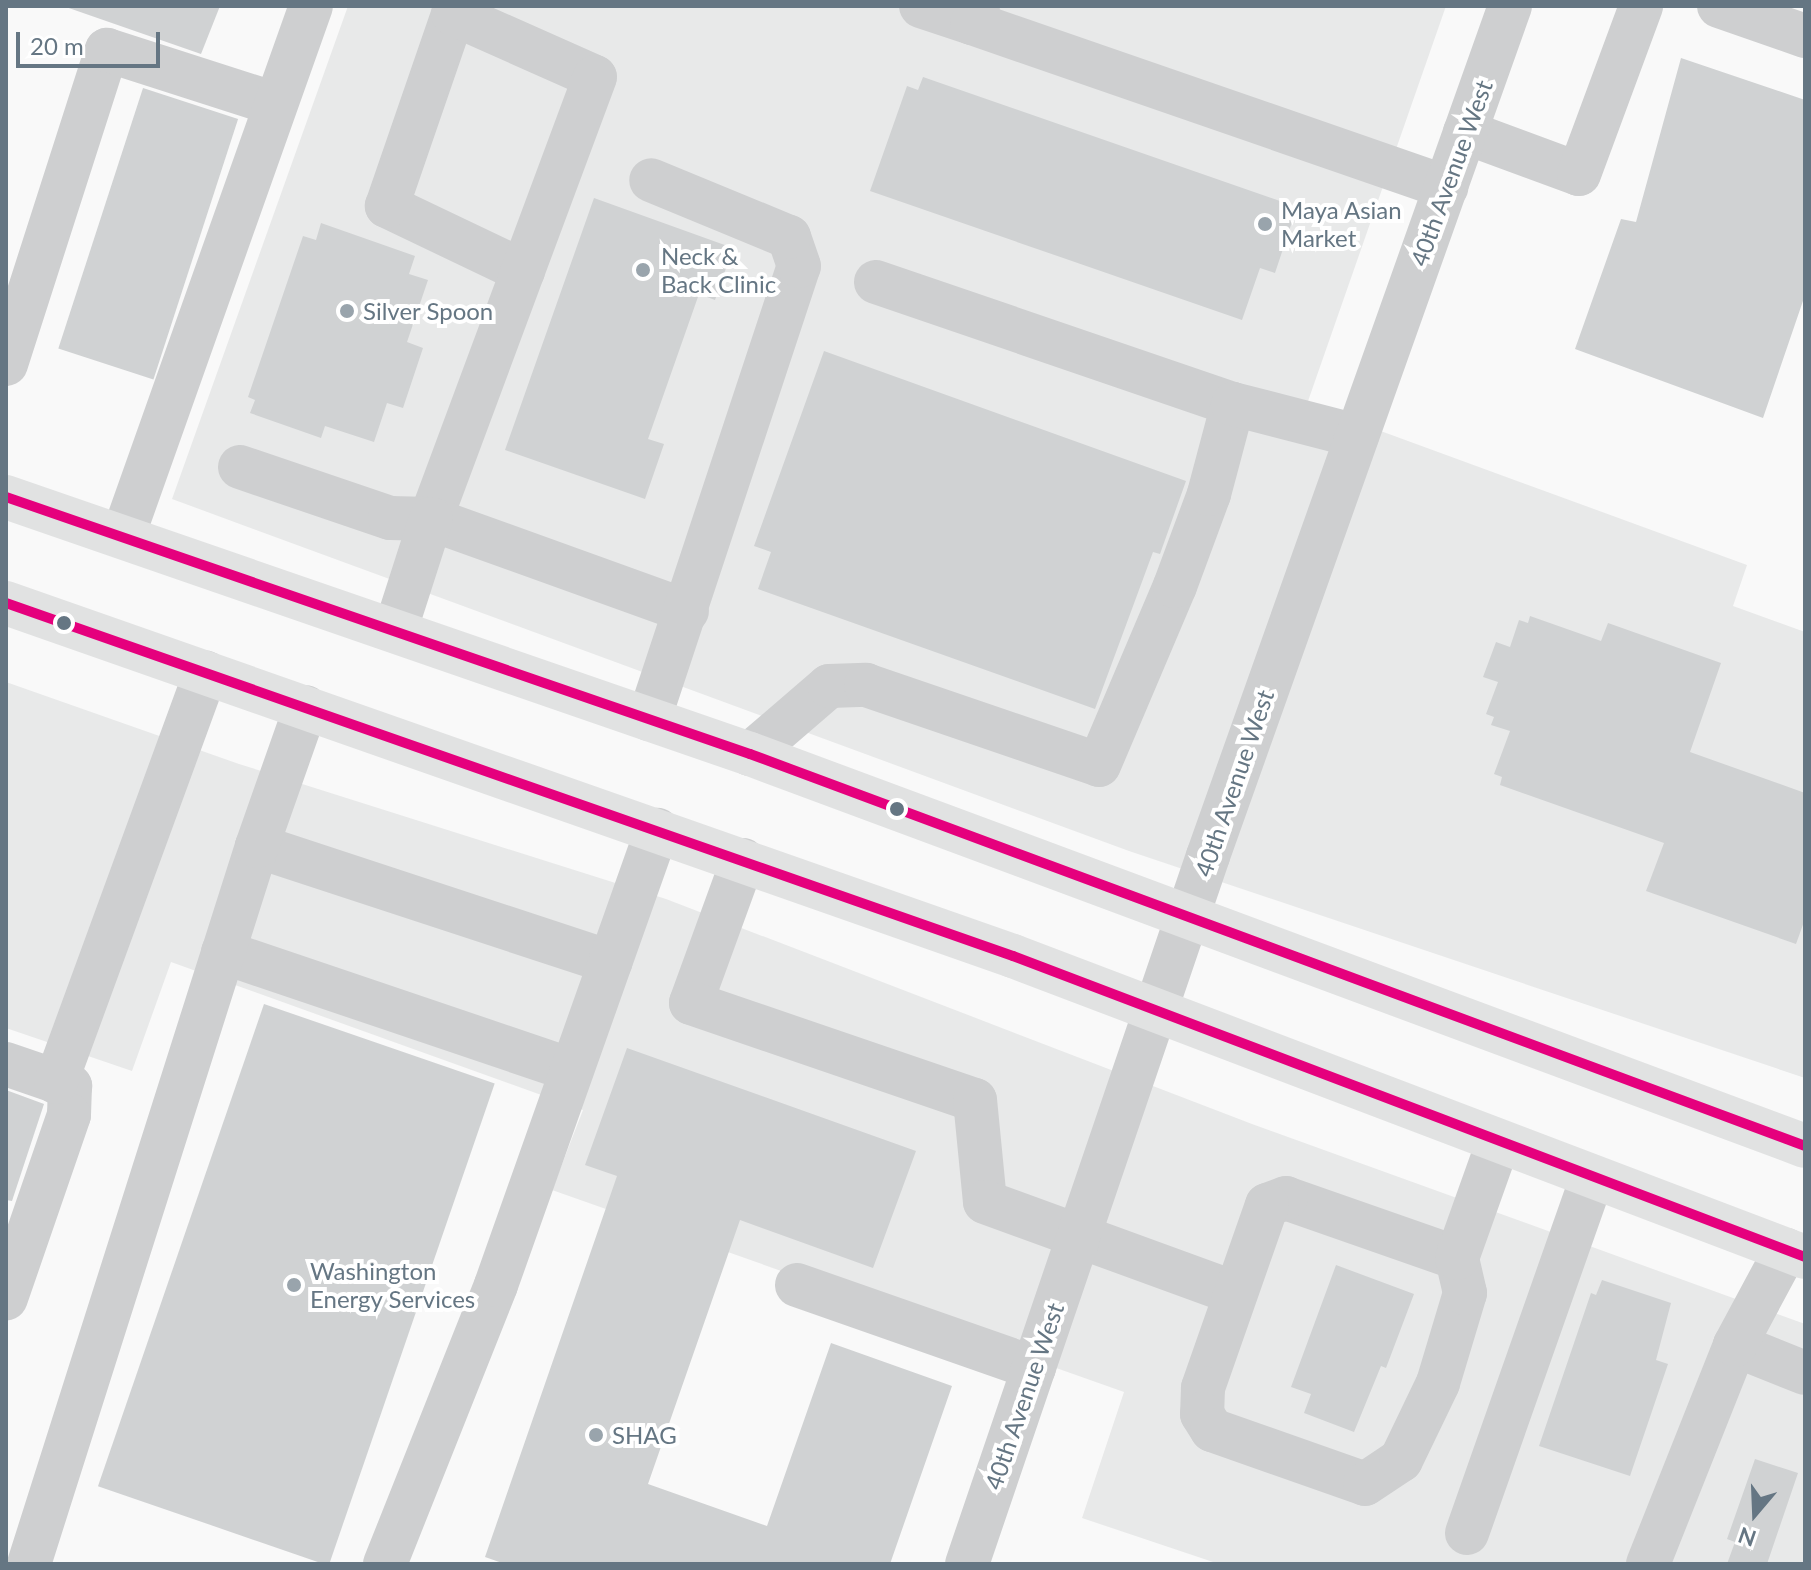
<!DOCTYPE html>
<style>
body{margin:0}
#map{position:relative;width:1811px;height:1570px;overflow:hidden;background:#f9f9f9;font-family:Lato,sans-serif}
div>[style]{position:absolute}
.built>*{inset:0;background:#e8e9e9}
.building>*{inset:0;background:#d0d2d3;transform-origin:0 0}
.minor>*{height:44px;margin:-22px;padding:0 22px;transform-origin:22px;border-radius:22px;background:#cecfd0}
.major>*{height:44px;margin:-22px;padding:0 22px;transform-origin:22px;border-radius:22px;background:#e1e2e2}
.bus-1>*{height:10px;margin:-5px;padding:0 5px;transform-origin:5px;border-radius:5px;background:#e5007d}
.dots>*{width:22px;height:22px;translate:-50% -50%;box-sizing:border-box;border:4px solid #fff;border-radius:50%}
span{translate:-50% -50%;white-space:nowrap;text-align:center;line-height:1.15;-webkit-text-stroke:8px #fff;paint-order:stroke}
.street-label{font-size:24px;color:#657683}
.poi-label{font-size:24px;color:#657683}
.left{translate:0 -50%;text-align:left}
.frame{position:absolute;inset:0;border:8px solid #657683;pointer-events:none}
.north{position:absolute;left:1715px;top:1474px;width:80px;height:80px;-webkit-text-stroke:6px #fff;paint-order:stroke;rotate:199deg;font-size:22px;font-weight:700;line-height:32px;text-align:center;color:#657683}
.north::after{content:'';display:block;margin:auto;width:28px;height:36px;background:#657683;clip-path:polygon(50% 0,100% 100%,50% 72%,0 100%)}
.scale{position:absolute;left:16px;top:32px;width:144px;height:36px;box-sizing:border-box;border:4px solid #657683;border-top:0;padding-left:10px;font-size:24px;line-height:28px;white-space:nowrap;color:#657683;-webkit-text-stroke:6px #fff;paint-order:stroke}
</style>
<div id="map">
<div class="built">
<div style="clip-path:polygon(348px 6px,1446px 6px,1307px 404px,1747px 565px,1733px 606px,1805px 632px,1805px 1078px,1129px 851px,172px 499px)"></div>
<div style="clip-path:polygon(6px 682px,239px 764px,666px 899px,1252px 1124px,1805px 1324px,1805px 1564px,1219px 1564px,1082px 1518px,1124px 1392px,552px 1190px,583px 1110px,171px 962px,132px 1071px,6px 1028px)"></div>
</div>
<div class="building">
<div style="clip-path:polygon(63px 6px,220px 6px,201px 54px)"></div>
<div style="clip-path:polygon(1681px 58px,1805px 100px,1805px 295px,1763px 418px,1575px 349px,1621px 219px,1636px 222px)"></div>
<div style="clip-path:polygon(923px 77px,1297px 207px,1275px 273px,1260px 268px,1242px 320px,870px 191px,907px 86px,918px 90px)"></div>
<div style="left:143px;top:88px;width:100px;height:274px;rotate:18deg"></div>
<div style="clip-path:polygon(594px 198px,733px 248px,715px 300px,699px 294px,648px 439px,664px 444px,645px 499px,505px 450px)"></div>
<div style="clip-path:polygon(321px 223px,415px 256px,409px 274px,428px 280px,407px 342px,423px 348px,403px 408px,387px 403px,374px 442px,325px 426px,321px 438px,250px 413px,255px 400px,248px 397px,303px 236px,316px 240px)"></div>
<div style="clip-path:polygon(824px 351px,1186px 481px,1160px 554px,1153px 552px,1095px 709px,758px 589px,771px 552px,754px 546px)"></div>
<div style="clip-path:polygon(1530px 616px,1601px 641px,1608px 623px,1721px 663px,1690px 752px,1805px 793px,1805px 919px,1796px 944px,1646px 891px,1664px 843px,1500px 785px,1502px 777px,1494px 774px,1510px 731px,1491px 725px,1494px 717px,1486px 714px,1498px 682px,1483px 677px,1496px 642px,1510px 647px,1519px 620px,1528px 623px)"></div>
<div style="left:264px;top:1004px;width:244px;height:510px;rotate:19deg"></div>
<div style="clip-path:polygon(627px 1048px,916px 1151px,873px 1268px,740px 1220px,648px 1484px,767px 1526px,831px 1343px,952px 1386px,890px 1564px,505px 1564px,485px 1557px,617px 1176px,585px 1165px)"></div>
<div style="clip-path:polygon(6px 1090px,44px 1104px,12px 1201px,6px 1200px)"></div>
<div style="clip-path:polygon(1336px 1265px,1414px 1294px,1386px 1368px,1381px 1366px,1354px 1432px,1304px 1413px,1311px 1394px,1291px 1387px)"></div>
<div style="clip-path:polygon(1602px 1280px,1671px 1303px,1656px 1360px,1668px 1364px,1630px 1476px,1539px 1446px,1591px 1293px,1596px 1295px)"></div>
<div style="clip-path:polygon(1755px 1459px,1798px 1473px,1767px 1564px,1727px 1564px,1735px 1542px,1727px 1539px)"></div>
</div>
<div class="minor">
<div style="left:921px;top:6px;width:54px;rotate:18.4deg"></div>
<div style="left:978px;top:6px;width:18px;rotate:109deg"></div>
<div style="left:972px;top:23px;width:502px;rotate:19.09deg"></div>
<div style="left:1719px;top:6px;width:91px;rotate:19.2deg"></div>
<div style="left:1465px;top:132px;width:121px;rotate:20.2deg"></div>
<div style="left:1579px;top:174px;width:179px;rotate:-69.7deg"></div>
<div style="left:523px;top:271px;width:151px;rotate:-154.5deg"></div>
<div style="left:387px;top:206px;width:203px;rotate:-71deg"></div>
<div style="left:453px;top:14px;width:155px;rotate:23.9deg"></div>
<div style="left:595px;top:77px;width:471px;rotate:110.4deg"></div>
<div style="left:431px;top:519px;width:272px;rotate:19.8deg"></div>
<div style="left:876px;top:282px;width:377px;rotate:18.9deg"></div>
<div style="left:6px;top:364px;width:330px;rotate:-72.2deg"></div>
<div style="left:107px;top:50px;width:176px;rotate:17.8deg"></div>
<div style="left:240px;top:467px;width:158px;rotate:18.8deg"></div>
<div style="left:390px;top:518px;width:41px;rotate:1.4deg"></div>
<div style="left:431px;top:519px;width:114px;rotate:107.8deg"></div>
<div style="left:123px;top:536px;width:562px;rotate:-70.47deg"></div>
<div style="left:649px;top:719px;width:477px;rotate:-71.7deg"></div>
<div style="left:799px;top:266px;width:31px;rotate:-109deg"></div>
<div style="left:789px;top:237px;width:149px;rotate:-157.6deg"></div>
<div style="left:750px;top:754px;width:104px;rotate:-40.7deg"></div>
<div style="left:829px;top:686px;width:37px;rotate:-2deg"></div>
<div style="left:866px;top:685px;width:246px;rotate:18.9deg"></div>
<div style="left:1099px;top:765px;width:194px;rotate:-67deg"></div>
<div style="left:1175px;top:586px;width:98px;rotate:-69.7deg"></div>
<div style="left:1209px;top:494px;width:93px;rotate:-75.1deg"></div>
<div style="left:1233px;top:404px;width:128px;rotate:14.5deg"></div>
<div style="left:257px;top:846px;width:372px;rotate:18.2deg"></div>
<div style="left:743px;top:860px;width:152px;rotate:110deg"></div>
<div style="left:691px;top:1003px;width:300px;rotate:18.9deg"></div>
<div style="left:975px;top:1100px;width:102px;rotate:84.4deg"></div>
<div style="left:985px;top:1202px;width:266px;rotate:20deg"></div>
<div style="left:223px;top:952px;width:368px;rotate:18.7deg"></div>
<div style="left:6px;top:1064px;width:68px;rotate:19deg"></div>
<div style="left:70px;top:1086px;width:29px;rotate:92deg"></div>
<div style="left:69px;top:1115px;width:194px;rotate:109deg"></div>
<div style="left:56px;top:1082px;width:436px;rotate:-69.9deg"></div>
<div style="left:1457px;top:1258px;width:181px;rotate:-160.7deg"></div>
<div style="left:1286px;top:1198px;width:20px;rotate:160deg"></div>
<div style="left:1267px;top:1205px;width:194px;rotate:109.3deg"></div>
<div style="left:1203px;top:1388px;width:26px;rotate:92deg"></div>
<div style="left:1202px;top:1414px;width:19px;rotate:58deg"></div>
<div style="left:1212px;top:1430px;width:162px;rotate:19.4deg"></div>
<div style="left:1365px;top:1484px;width:43px;rotate:-33.7deg"></div>
<div style="left:1401px;top:1460px;width:85px;rotate:-64.3deg"></div>
<div style="left:1438px;top:1383px;width:94px;rotate:-73.3deg"></div>
<div style="left:1465px;top:1293px;width:36px;rotate:-103deg"></div>
<div style="left:1457px;top:1258px;width:122px;rotate:-70.4deg"></div>
<div style="left:797px;top:1285px;width:251px;rotate:19.3deg"></div>
<div style="left:1735px;top:1345px;width:75px;rotate:21.8deg"></div>
<div style="left:1467px;top:1533px;width:376px;rotate:-70.6deg"></div>
<div style="left:29px;top:1564px;width:753px;rotate:-72.38deg"></div>
<div style="left:257px;top:846px;width:147px;rotate:-70.6deg"></div>
<div style="left:385px;top:1564px;width:300px;rotate:-68.3deg"></div>
<div style="left:496px;top:1285px;width:483px;rotate:-70.5deg"></div>
<div style="left:967px;top:1564px;width:748px;rotate:-71.2deg"></div>
<div style="left:1208px;top:856px;width:902px;rotate:-70.44deg"></div>
<div style="left:1648px;top:1564px;width:236px;rotate:-68.3deg"></div>
<div style="left:1735px;top:1345px;width:108px;rotate:-61.8deg"></div>
</div>
<div class="major">
<div style="left:6px;top:497px;width:787px;rotate:19.06deg"></div>
<div style="left:750px;top:754px;width:1125px;rotate:20.38deg"></div>
<div style="left:6px;top:603px;width:1067px;rotate:19.32deg"></div>
<div style="left:1013px;top:956px;width:847px;rotate:20.81deg"></div>
</div>
<div class="bus-1">
<div style="left:6px;top:497px;width:787px;rotate:19.06deg"></div>
<div style="left:750px;top:754px;width:1125px;rotate:20.38deg"></div>
<div style="left:6px;top:603px;width:1067px;rotate:19.32deg"></div>
<div style="left:1013px;top:956px;width:847px;rotate:20.81deg"></div>
</div>
<div class="dots">
<div style="left:1265px;top:224px;background:#99a4ac"></div>
<div style="left:643px;top:270px;background:#99a4ac"></div>
<div style="left:347px;top:311px;background:#99a4ac"></div>
<div style="left:64px;top:623px;background:#657683"></div>
<div style="left:897px;top:809px;background:#657683"></div>
<div style="left:294px;top:1285px;background:#99a4ac"></div>
<div style="left:596px;top:1435px;background:#99a4ac"></div>
</div>
<div class="street-label">
<span style="left:1451px;top:173px;rotate:-70deg">40th Avenue West</span>
<span style="left:1234px;top:783px;rotate:-71deg">40th Avenue West</span>
<span style="left:1024px;top:1396px;rotate:-71deg">40th Avenue West</span>
</div>
<div class="poi-label">
<span class="left" style="left:1281px;top:224px">Maya Asian<br>Market</span>
<span class="left" style="left:661px;top:270px">Neck &amp;<br>Back Clinic</span>
<span class="left" style="left:363px;top:311px">Silver Spoon</span>
<span class="left" style="left:310px;top:1285px">Washington<br>Energy Services</span>
<span class="left" style="left:612px;top:1435px">SHAG</span>
</div>
<div class="frame"></div>
<div class="north">N</div>
<div class="scale">20 m</div>
</div>
